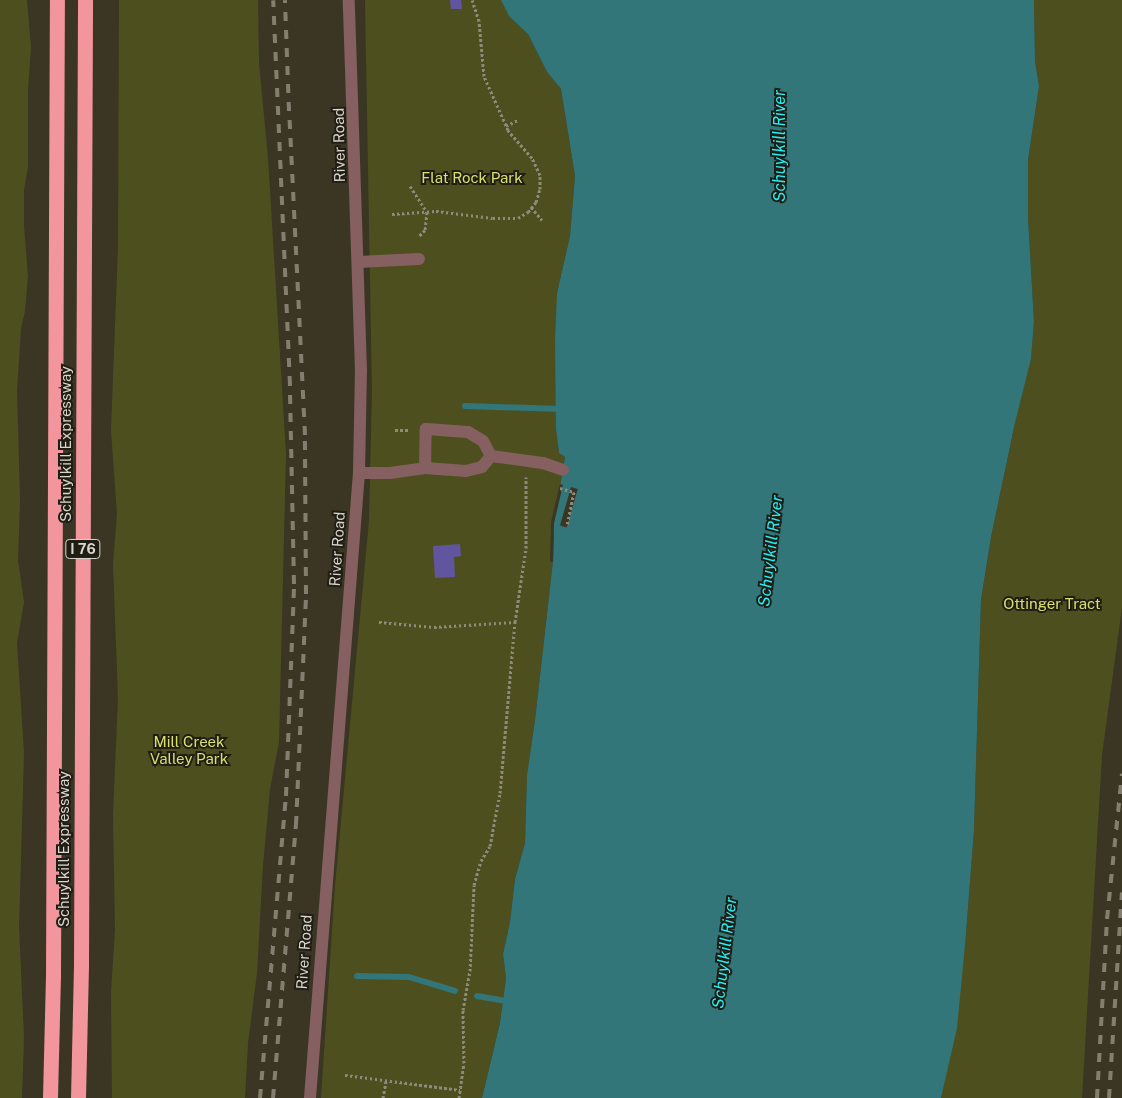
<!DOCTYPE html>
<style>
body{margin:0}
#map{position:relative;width:1122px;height:1098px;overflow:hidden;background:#3b3624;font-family:"Public Sans",sans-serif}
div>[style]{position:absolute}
.green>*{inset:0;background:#4d501e}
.water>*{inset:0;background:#327679}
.pier>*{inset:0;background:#3b3624;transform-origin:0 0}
.stream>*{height:6px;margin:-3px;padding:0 3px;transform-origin:3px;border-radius:3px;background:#327679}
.building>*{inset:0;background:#60559e}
.path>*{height:3px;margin-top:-1.5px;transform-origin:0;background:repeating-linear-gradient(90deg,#8f8a7c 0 2.5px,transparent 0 5px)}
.minor>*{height:12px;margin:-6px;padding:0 6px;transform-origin:6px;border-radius:6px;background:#865f61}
.highway>*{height:15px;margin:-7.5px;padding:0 7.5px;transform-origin:7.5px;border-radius:7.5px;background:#f3959c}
.rail>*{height:4px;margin-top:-2px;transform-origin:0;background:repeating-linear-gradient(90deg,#837e6f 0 9px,transparent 0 18px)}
span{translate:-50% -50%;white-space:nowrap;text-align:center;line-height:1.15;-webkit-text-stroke:4px #201d15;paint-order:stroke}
.shield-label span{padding:1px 4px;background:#201d15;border:1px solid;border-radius:4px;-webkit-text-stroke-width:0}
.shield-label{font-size:14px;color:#dad6cb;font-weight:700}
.street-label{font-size:15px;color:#dad6cb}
.park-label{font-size:15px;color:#d8e069}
.water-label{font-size:16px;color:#23f0f9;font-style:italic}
</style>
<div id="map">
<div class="green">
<div style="clip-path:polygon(0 0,27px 0,31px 47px,28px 90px,28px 167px,24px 190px,24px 226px,28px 276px,25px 311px,21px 329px,17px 391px,20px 500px,18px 560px,24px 602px,17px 643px,24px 753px,19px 927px,24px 1037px,22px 1098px,0 1098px)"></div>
<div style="clip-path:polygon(119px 0,258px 0,259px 63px,268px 158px,286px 454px,279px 742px,270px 789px,263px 865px,257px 973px,248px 1043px,245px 1098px,112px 1098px,111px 992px,115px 930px,113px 814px,118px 698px,113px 564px,117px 514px,111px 430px,118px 248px)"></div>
<div style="clip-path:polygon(365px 0,523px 0,528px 34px,547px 72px,561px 89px,575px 176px,570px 236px,557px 293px,556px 430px,559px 453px,565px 457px,554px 522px,553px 561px,535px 720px,527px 775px,525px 843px,515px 879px,510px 922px,503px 954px,506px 978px,500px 1023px,482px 1098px,321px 1098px,335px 886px,369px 521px,372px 391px)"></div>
<div style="clip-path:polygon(1034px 0,1122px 0,1122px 607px,1102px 755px,1082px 1098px,941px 1098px,948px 1064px,966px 934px,974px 830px,981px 600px,991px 537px,1015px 423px,1031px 358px,1034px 322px,1028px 217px,1028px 160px,1039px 86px,1035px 61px)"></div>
</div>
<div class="water">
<div style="clip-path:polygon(501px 0,1034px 0,1035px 61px,1039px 86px,1028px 160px,1028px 217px,1034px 322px,1031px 359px,1015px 423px,991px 537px,981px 600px,974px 830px,966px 934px,957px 1028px,941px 1098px,482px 1098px,500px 1023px,506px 978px,503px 954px,510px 922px,515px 879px,525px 843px,527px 775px,535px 720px,553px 561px,554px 522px,565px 457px,559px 453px,556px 430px,555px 341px,557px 293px,570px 236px,575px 176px,561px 89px,547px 72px,528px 34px,509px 16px)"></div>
</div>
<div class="pier">
<div style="clip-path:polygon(560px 484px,563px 485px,554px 523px,553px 562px,550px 562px,551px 522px)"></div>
<div style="left:571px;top:487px;width:7px;height:40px;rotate:16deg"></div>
</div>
<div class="stream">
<div style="left:465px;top:406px;width:97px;rotate:1.8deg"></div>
<div style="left:357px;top:976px;width:52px;rotate:1.1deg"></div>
<div style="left:409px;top:977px;width:48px;rotate:16.9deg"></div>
<div style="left:477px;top:996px;width:34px;rotate:10deg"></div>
</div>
<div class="building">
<div style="clip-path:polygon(450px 0,461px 0,462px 9px,451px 9px)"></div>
<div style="clip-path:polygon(460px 544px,461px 556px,454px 557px,455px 577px,435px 578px,433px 546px)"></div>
</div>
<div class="path">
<div style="left:506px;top:126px;width:13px;rotate:-27deg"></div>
<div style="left:410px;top:186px;width:31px;rotate:57deg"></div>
<div style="left:427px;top:212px;width:18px;rotate:96deg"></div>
<div style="left:425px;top:230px;width:8px;rotate:135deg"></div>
<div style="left:531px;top:207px;width:17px;rotate:50deg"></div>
<div style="left:392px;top:214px;width:44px;rotate:-3.9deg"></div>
<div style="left:436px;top:211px;width:57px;rotate:7deg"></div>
<div style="left:493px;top:218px;width:25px"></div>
<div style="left:518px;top:218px;width:12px;rotate:-31deg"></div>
<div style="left:528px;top:212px;width:13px;rotate:-51deg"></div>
<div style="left:536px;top:202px;width:14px;rotate:-73deg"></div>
<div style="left:540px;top:189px;width:14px;rotate:-90deg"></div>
<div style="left:540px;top:175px;width:19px;rotate:-115deg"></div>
<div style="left:532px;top:158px;width:37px;rotate:-131deg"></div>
<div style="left:508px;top:130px;width:59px;rotate:-114deg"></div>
<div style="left:484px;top:76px;width:55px;rotate:-95.2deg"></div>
<div style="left:479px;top:21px;width:22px;rotate:-108deg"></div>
<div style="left:395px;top:430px;width:15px"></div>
<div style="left:560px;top:488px;width:15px;rotate:16deg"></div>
<div style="left:574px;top:492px;width:33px;rotate:102deg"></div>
<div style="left:379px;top:622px;width:55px;rotate:5.2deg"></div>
<div style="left:434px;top:627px;width:81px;rotate:-3.5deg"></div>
<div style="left:345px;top:1075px;width:116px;rotate:7.4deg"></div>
<div style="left:383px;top:1098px;width:17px;rotate:-80deg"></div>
<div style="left:459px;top:1098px;width:35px;rotate:-82deg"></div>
<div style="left:464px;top:1063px;width:53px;rotate:-91.1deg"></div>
<div style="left:463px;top:1010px;width:40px;rotate:-80deg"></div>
<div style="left:470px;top:971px;width:86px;rotate:-87.3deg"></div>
<div style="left:474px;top:885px;width:25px;rotate:-74deg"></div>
<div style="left:481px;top:861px;width:17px;rotate:-59deg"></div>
<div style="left:490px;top:846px;width:54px;rotate:-79.3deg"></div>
<div style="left:500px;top:793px;width:172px;rotate:-85deg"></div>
<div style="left:515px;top:622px;width:75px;rotate:-81.5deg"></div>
<div style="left:526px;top:548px;width:71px;rotate:-90deg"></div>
</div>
<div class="minor">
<div style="left:358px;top:262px;width:61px;rotate:-2.8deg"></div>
<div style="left:491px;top:456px;width:52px;rotate:7.7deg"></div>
<div style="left:543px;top:463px;width:21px;rotate:19deg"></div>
<div style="left:425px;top:468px;width:41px;rotate:4.2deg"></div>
<div style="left:466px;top:471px;width:16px;rotate:-14deg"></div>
<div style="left:482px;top:467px;width:14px;rotate:-51deg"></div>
<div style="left:359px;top:473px;width:31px"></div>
<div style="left:390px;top:473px;width:35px;rotate:-8deg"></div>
<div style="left:425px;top:468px;width:39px;rotate:-89deg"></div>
<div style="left:426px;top:429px;width:42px;rotate:4.1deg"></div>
<div style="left:468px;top:432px;width:17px;rotate:31deg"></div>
<div style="left:483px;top:441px;width:17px;rotate:62deg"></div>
<div style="left:310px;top:1098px;width:627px;rotate:-85.52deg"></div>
<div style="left:359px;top:473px;width:102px;rotate:-88.9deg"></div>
<div style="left:361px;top:371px;width:371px;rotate:-91.9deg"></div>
</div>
<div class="highway">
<div style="left:50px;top:1098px;width:122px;rotate:-88.6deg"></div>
<div style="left:53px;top:976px;width:976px;rotate:-89.77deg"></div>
<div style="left:78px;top:1098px;width:134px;rotate:-88.7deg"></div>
<div style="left:81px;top:964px;width:964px;rotate:-89.76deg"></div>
</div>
<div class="rail">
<div style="left:260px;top:1098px;width:303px;rotate:-85.1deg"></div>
<div style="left:286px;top:796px;width:212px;rotate:-87.8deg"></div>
<div style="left:294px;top:584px;width:199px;rotate:-91.2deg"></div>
<div style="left:290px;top:385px;width:385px;rotate:-92.5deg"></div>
<div style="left:273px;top:1098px;width:274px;rotate:-85.2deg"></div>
<div style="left:296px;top:825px;width:231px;rotate:-87.5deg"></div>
<div style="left:306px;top:594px;width:159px;rotate:-90.4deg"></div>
<div style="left:305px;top:435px;width:324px;rotate:-92.8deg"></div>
<div style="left:289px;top:111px;width:111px;rotate:-92.1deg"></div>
<div style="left:1097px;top:1098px;width:179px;rotate:-86.8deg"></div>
<div style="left:1107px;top:919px;width:146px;rotate:-84.1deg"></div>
<div style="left:1109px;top:1098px;width:206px;rotate:-86.4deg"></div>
</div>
<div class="shield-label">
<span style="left:83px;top:549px">I 76</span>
</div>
<div class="street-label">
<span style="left:339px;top:145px;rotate:-91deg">River Road</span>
<span style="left:66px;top:444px;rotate:-90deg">Schuylkill Expressway</span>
<span style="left:337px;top:549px;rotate:-86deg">River Road</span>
<span style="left:64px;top:849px;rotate:-90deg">Schuylkill Expressway</span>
<span style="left:304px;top:952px;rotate:-86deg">River Road</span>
</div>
<div class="park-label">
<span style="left:472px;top:178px">Flat Rock Park</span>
<span style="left:1052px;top:604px">Ottinger Tract</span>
<span style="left:189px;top:750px">Mill Creek<br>Valley Park</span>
</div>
<div class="water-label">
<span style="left:780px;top:146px;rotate:-90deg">Schuylkill River</span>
<span style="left:771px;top:551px;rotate:-83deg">Schuylkill River</span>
<span style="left:725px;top:953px;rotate:-83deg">Schuylkill River</span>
</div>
</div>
